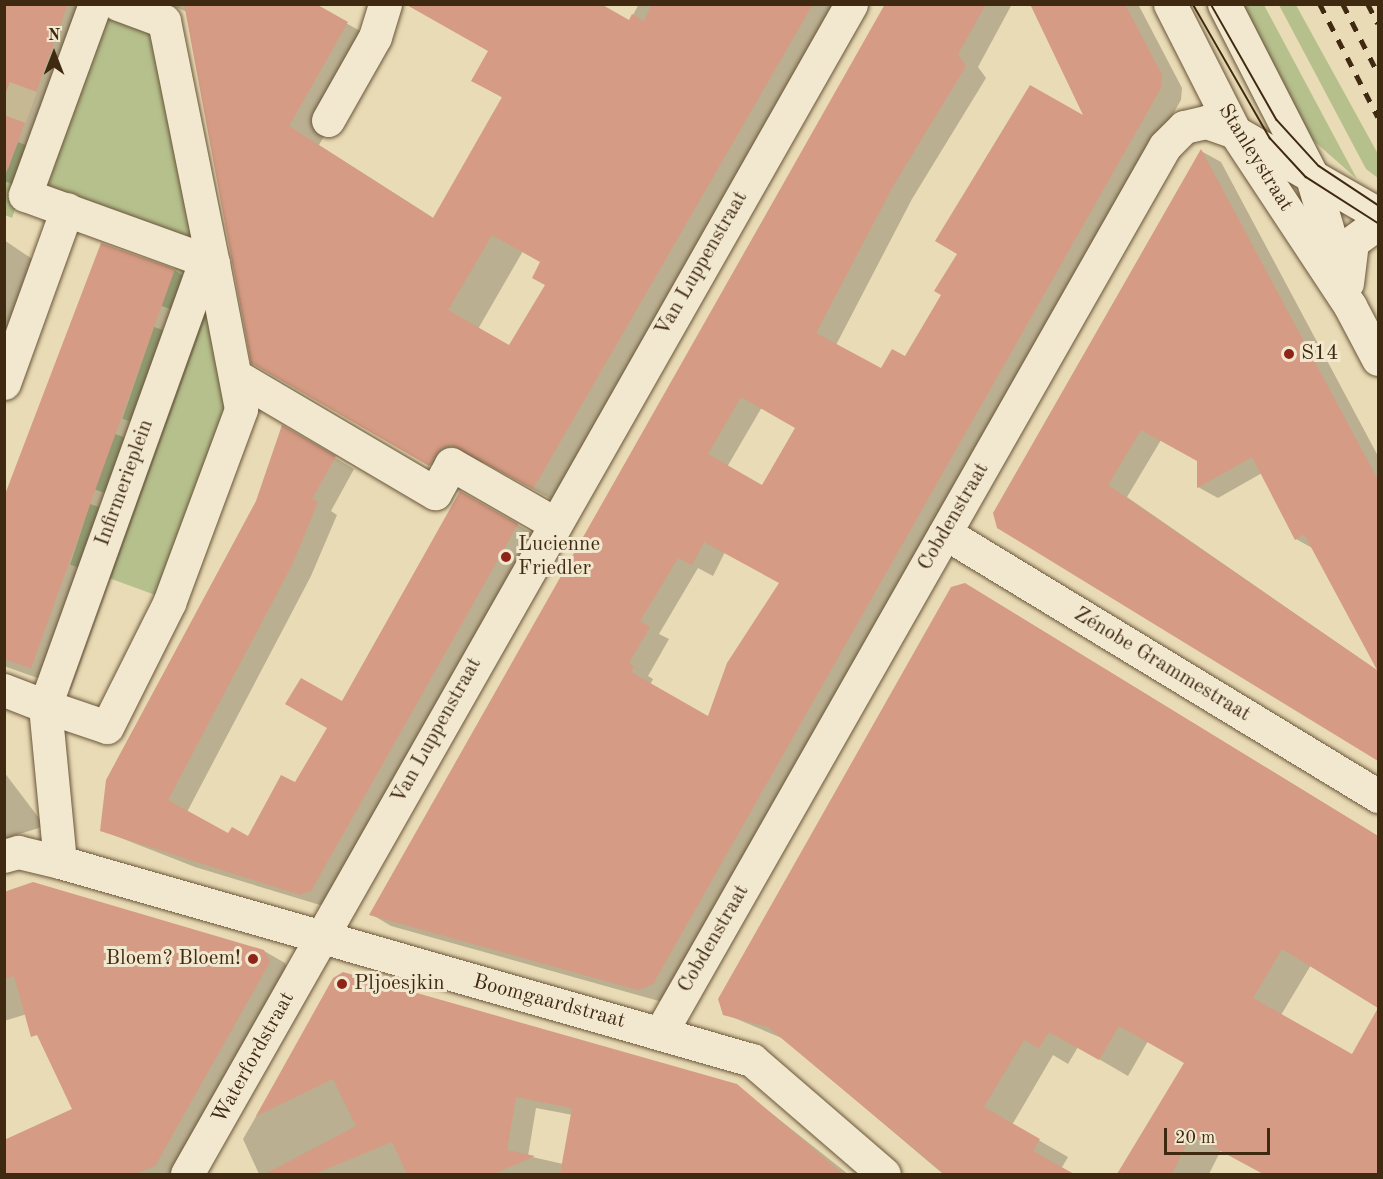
<!DOCTYPE html>
<meta charset="utf-8">
<style>
body{margin:0}
#map{position:relative;width:1383px;height:1179px;overflow:hidden;background:#e9dbb5;font-family:"Old Standard TT",serif}
div>[style]{position:absolute}
.green>*{inset:0;background:#b6c08d;transform-origin:0 0}
.shadow>*{inset:0;background:#0003}
.building>*{inset:0;background:#d59b84}
.minor-tunnel>*{height:33px;margin-top:-16.5px;transform-origin:0;background:repeating-linear-gradient(90deg,#c7b894 0 33px,transparent 0 49px)}
.roads{filter:drop-shadow(0 0 2px #6a563a) drop-shadow(0 0 2px #6a563a)}
.minor>*{height:33px;margin:-16.5px;padding:0 16.5px;transform-origin:16.5px;border-radius:16.5px;background:#f1e8cf}
.tram>*{height:1.5px;margin:-0.75px;padding:0 0.75px;transform-origin:0.75px;border-radius:0.75px;background:#3f2a11}
.rail>*{height:4.5px;margin-top:-2.25px;transform-origin:0;background:repeating-linear-gradient(90deg,#3f2a11 0 10px,transparent 0 20px)}
.dots>*{width:16px;height:16px;translate:-50% -50%;box-sizing:border-box;border:3px solid #f1e8cf;border-radius:50%}
span{translate:-50% -50%;white-space:nowrap;text-align:center;line-height:1.15;-webkit-text-stroke:6px #f1e8cf;paint-order:stroke}
.street-label{font-size:21px;color:#3f2a11}
.poi-label{font-size:21px;color:#3f2a11}
.left{translate:0 -50%;text-align:left}
.right{translate:-100% -50%;text-align:right}
.frame{position:absolute;inset:0;border:6px solid #3f2a11;pointer-events:none}
.north{position:absolute;left:24px;top:24px;width:60px;height:60px;-webkit-text-stroke:4px #f1e8cf;paint-order:stroke;rotate:0deg;font-size:16px;font-weight:700;line-height:24px;text-align:center;color:#3f2a11}
.north::after{content:'';display:block;margin:auto;width:21px;height:27px;background:#3f2a11;clip-path:polygon(50% 0,100% 100%,50% 72%,0 100%)}
.scale{position:absolute;left:1164px;top:1128px;width:106px;height:27px;box-sizing:border-box;border:3px solid #3f2a11;border-top:0;padding-left:8px;font-size:18px;line-height:21px;white-space:nowrap;color:#3f2a11;-webkit-text-stroke:4px #f1e8cf;paint-order:stroke}
</style>
<div id="map">
<div class="green">
<div style="clip-path:polygon(1242px 5px,1264px 5px,1357px 179px,1297px 126px)"></div>
<div style="clip-path:polygon(1279px 5px,1296px 5px,1378px 154px,1378px 178px,1366px 169px)"></div>
<div style="clip-path:polygon(101px 6px,158px 26px,203px 246px,35px 190px)"></div>
<div style="clip-path:polygon(18px 142px,36px 149px,12px 218px,5px 215px,4px 178px)"></div>
<div style="left:180px;top:255px;width:19px;height:54px;rotate:21deg"></div>
<div style="clip-path:polygon(205px 274px,233px 390px,158px 596px,98px 574px)"></div>
<div style="left:154px;top:327px;width:21px;height:97px;rotate:19deg"></div>
<div style="left:115px;top:434px;width:20px;height:59px;rotate:20deg"></div>
<div style="left:90px;top:504px;width:20px;height:64px;rotate:18deg"></div>
</div>
<div class="shadow">
<div style="clip-path:polygon(4px 4px,92px 4px,25px 189px,4px 181px)"></div>
<div style="clip-path:polygon(evenodd,169px 4px,312px 4px,378px 41px,319px 145px,435px 219px,503px 98px,473px 81px,629px 22px,639px 4px,854px 4px,564px 506px,484px 462px,472px 466px,460px 482px,253px 362px,187px 12px,169px 4px,523px 251px,542px 262px,547px 285px,510px 347px,478px 329px,523px 251px)"></div>
<div style="clip-path:polygon(evenodd,888px 4px,1012px 4px,978px 67px,986px 78px,912px 199px,836px 345px,881px 370px,905px 358px,1086px 119px,1031px 4px,1138px 4px,1182px 88px,1181px 100px,674px 995px,659px 1001px,391px 926px,371px 914px,888px 4px,762px 407px,797px 427px,763px 487px,727px 467px,762px 407px,888px 4px,725px 552px,781px 583px,709px 718px,650px 685px,653px 679px,648px 676px,669px 639px,659px 634px,698px 568px,713px 576px,725px 552px)"></div>
<div style="clip-path:polygon(1201px 151px,1221px 162px,1378px 456px,1378px 670px,1314px 549px,1296px 539px,1262px 473px,1218px 498px,1198px 487px,1198px 460px,1161px 440px,1127px 497px,1378px 671px,1378px 759px,998px 527px)"></div>
<div style="clip-path:polygon(4px 240px,47px 269px,4px 388px)"></div>
<div style="clip-path:polygon(174px 270px,214px 294px,71px 690px,4px 666px,4px 500px)"></div>
<div style="clip-path:polygon(283px 427px,354px 469px,331px 511px,337px 515px,311px 576px,187px 812px,229px 835px,248px 838px,296px 784px,461px 493px,537px 536px,330px 902px,320px 905px,195px 867px,103px 831px,257px 501px)"></div>
<div style="clip-path:polygon(995px 602px,1378px 836px,1378px 1006px,1311px 965px,1281px 1015px,1352px 1056px,1378px 1011px,1378px 1174px,1264px 1174px,1221px 1150px,1209px 1174px,1118px 1174px,1186px 1063px,1148px 1041px,1128px 1076px,1078px 1047px,1068px 1064px,1053px 1055px,1012px 1125px,1068px 1157px,1061px 1169px,1071px 1174px,943px 1174px,784px 1039px,725px 1014px)"></div>
<div style="clip-path:polygon(4px 772px,45px 826px,4px 839px)"></div>
<div style="clip-path:polygon(4px 893px,264px 951px,285px 963px,290px 974px,177px 1174px,4px 1174px,4px 1141px,74px 1110px,27px 1014px,4px 1021px)"></div>
<div style="clip-path:polygon(evenodd,335px 979px,737px 1086px,848px 1174px,259px 1174px,243px 1139px,335px 979px,536px 1108px,573px 1115px,563px 1164px,528px 1156px,536px 1108px)"></div>
</div>
<div class="building">
<div style="clip-path:polygon(4px 4px,68px 4px,8px 169px,4px 168px)"></div>
<div style="clip-path:polygon(evenodd,184px 4px,316px 4px,348px 22px,289px 126px,433px 218px,502px 97px,471px 81px,488px 51px,405px 4px,601px 4px,629px 20px,632px 14px,644px 21px,652px 4px,813px 4px,533px 489px,451px 445px,441px 448px,429px 466px,251px 363px,184px 4px,492px 235px,540px 262px,532px 278px,545px 285px,509px 345px,448px 310px,492px 235px)"></div>
<div style="clip-path:polygon(evenodd,885px 4px,986px 4px,958px 54px,966px 66px,892px 188px,816px 333px,881px 368px,892px 349px,905px 356px,941px 295px,934px 291px,957px 254px,935px 241px,1030px 85px,1083px 115px,1030px 4px,1125px 4px,1162px 75px,1161px 88px,653px 984px,638px 990px,369px 915px,885px 4px,741px 397px,795px 428px,762px 485px,708px 454px,741px 397px,885px 4px,704px 542px,779px 583px,727px 663px,708px 716px,631px 672px,634px 666px,629px 663px,650px 627px,640px 621px,678px 558px,692px 565px,704px 542px)"></div>
<div style="clip-path:polygon(evenodd,1201px 149px,1378px 480px,1378px 761px,997px 528px,993px 513px,1201px 149px,1141px 430px,1197px 461px,1197px 488px,1252px 457px,1295px 540px,1304px 534px,1377px 670px,1108px 485px,1141px 430px)"></div>
<div style="clip-path:polygon(101px 243px,175px 269px,31px 668px,4px 659px,4px 497px)"></div>
<div style="clip-path:polygon(282px 425px,336px 456px,312px 499px,318px 502px,292px 565px,168px 800px,228px 833px,232px 827px,248px 836px,281px 775px,295px 782px,327px 728px,285px 704px,301px 678px,342px 701px,460px 491px,518px 524px,311px 891px,300px 895px,100px 831px,106px 780px,256px 501px)"></div>
<div style="clip-path:polygon(965px 583px,1378px 836px,1378px 1008px,1282px 949px,1253px 998px,1352px 1054px,1378px 1008px,1378px 1174px,1263px 1174px,1191px 1135px,1172px 1174px,1117px 1174px,1184px 1063px,1119px 1026px,1099px 1060px,1049px 1032px,1039px 1048px,1024px 1040px,984px 1107px,1040px 1139px,1033px 1151px,1074px 1174px,944px 1174px,768px 1027px,723px 1015px,718px 999px,951px 587px)"></div>
<div style="clip-path:polygon(33px 882px,264px 950px,270px 962px,155px 1166px,135px 1174px,4px 1174px,4px 1140px,72px 1109px,37px 1035px,31px 1037px,14px 976px,4px 979px,4px 892px)"></div>
<div style="clip-path:polygon(343px 972px,737px 1084px,843px 1174px,560px 1174px,572px 1108px,516px 1097px,507px 1150px,535px 1156px,494px 1174px,407px 1174px,392px 1142px,314px 1174px,265px 1174px,356px 1126px,333px 1079px,256px 1116px,333px 978px)"></div>
</div>
<div class="minor-tunnel">
<div style="left:4px;top:97px;width:29px;rotate:20deg"></div>
</div>
<div class="roads">
<div class="minor">
<div style="left:118px;top:4px;width:49px;rotate:20.3deg"></div>
<div style="left:164px;top:21px;width:247px;rotate:78.6deg"></div>
<div style="left:1170px;top:4px;width:144px;rotate:63.1deg"></div>
<div style="left:1235px;top:132px;width:209px;rotate:56.5deg"></div>
<div style="left:1350px;top:306px;width:60px;rotate:62.2deg"></div>
<div style="left:1224px;top:4px;width:191px;rotate:62.9deg"></div>
<div style="left:1311px;top:174px;width:102px;rotate:73.5deg"></div>
<div style="left:328px;top:120px;width:95px;rotate:-60.5deg"></div>
<div style="left:375px;top:37px;width:34px;rotate:-73deg"></div>
<div style="left:1347px;top:283px;width:41px;rotate:-83deg"></div>
<div style="left:1352px;top:242px;width:32px;rotate:-36deg"></div>
<div style="left:236px;top:376px;width:231px;rotate:30.5deg"></div>
<div style="left:435px;top:493px;width:33px;rotate:-61deg"></div>
<div style="left:451px;top:464px;width:119px;rotate:29.8deg"></div>
<div style="left:4px;top:383px;width:185px;rotate:-70.1deg"></div>
<div style="left:945px;top:533px;width:507px;rotate:31.27deg"></div>
<div style="left:4px;top:690px;width:44px;rotate:21.3deg"></div>
<div style="left:45px;top:706px;width:474px;rotate:-70.2deg"></div>
<div style="left:4px;top:856px;width:15px;rotate:-16deg"></div>
<div style="left:18px;top:852px;width:43px;rotate:13.4deg"></div>
<div style="left:60px;top:862px;width:720px;rotate:15.97deg"></div>
<div style="left:752px;top:1060px;width:174px;rotate:40.8deg"></div>
<div style="left:60px;top:862px;width:157px;rotate:-95.5deg"></div>
<div style="left:45px;top:706px;width:65px;rotate:18.7deg"></div>
<div style="left:107px;top:727px;width:139px;rotate:-63.4deg"></div>
<div style="left:169px;top:603px;width:207px;rotate:-69.6deg"></div>
<div style="left:241px;top:409px;width:149px;rotate:-100.9deg"></div>
<div style="left:213px;top:263px;width:200px;rotate:-160.1deg"></div>
<div style="left:25px;top:195px;width:203px;rotate:-69.9deg"></div>
<div style="left:661px;top:1032px;width:1019px;rotate:-60.37deg"></div>
<div style="left:1165px;top:146px;width:27px;rotate:-45deg"></div>
<div style="left:1184px;top:127px;width:23px;rotate:-13deg"></div>
<div style="left:1206px;top:122px;width:31px;rotate:19deg"></div>
<div style="left:1235px;top:132px;width:165px;rotate:29.8deg"></div>
<div style="left:187px;top:1174px;width:1345px;rotate:-60.42deg"></div>
</div>
</div>
<div class="tram">
<div style="left:1193px;top:4px;width:155px;rotate:60.1deg"></div>
<div style="left:1270px;top:138px;width:53px;rotate:47.3deg"></div>
<div style="left:1306px;top:177px;width:85px;rotate:32.6deg"></div>
<div style="left:1211px;top:4px;width:133px;rotate:60.4deg"></div>
<div style="left:1277px;top:120px;width:62px;rotate:47.6deg"></div>
<div style="left:1319px;top:166px;width:71px;rotate:33.5deg"></div>
</div>
<div class="rail">
<div style="left:1320px;top:4px;width:127px;rotate:62.8deg"></div>
<div style="left:1343px;top:4px;width:77px;rotate:63.1deg"></div>
<div style="left:1368px;top:4px;width:22px;rotate:63deg"></div>
</div>
<div class="dots">
<div style="left:1289px;top:354px;background:#8f2418"></div>
<div style="left:506px;top:557px;background:#8f2418"></div>
<div style="left:253px;top:959px;background:#8f2418"></div>
<div style="left:342px;top:984px;background:#8f2418"></div>
</div>
<div class="street-label">
<span style="left:1255px;top:158px;rotate:58deg">Stanleystraat</span>
<span style="left:702px;top:264px;rotate:-60deg">Van Luppenstraat</span>
<span style="left:125px;top:483px;rotate:-70deg">Infirmerieplein</span>
<span style="left:954px;top:517px;rotate:-60deg">Cobdenstraat</span>
<span style="left:1162px;top:665px;rotate:31deg">Zénobe Grammestraat</span>
<span style="left:437px;top:731px;rotate:-61deg">Van Luppenstraat</span>
<span style="left:714px;top:939px;rotate:-60deg">Cobdenstraat</span>
<span style="left:549px;top:1002px;rotate:15deg">Boomgaardstraat</span>
<span style="left:254px;top:1058px;rotate:-61deg">Waterfordstraat</span>
</div>
<div class="poi-label">
<span class="left" style="left:1301px;top:354px">S14</span>
<span class="left" style="left:518px;top:557px">Lucienne<br>Friedler</span>
<span class="right" style="left:241px;top:959px">Bloem? Bloem!</span>
<span class="left" style="left:354px;top:984px">Pljoesjkin</span>
</div>
<div class="frame"></div>
<div class="north">N</div>
<div class="scale">20 m</div>
</div>
